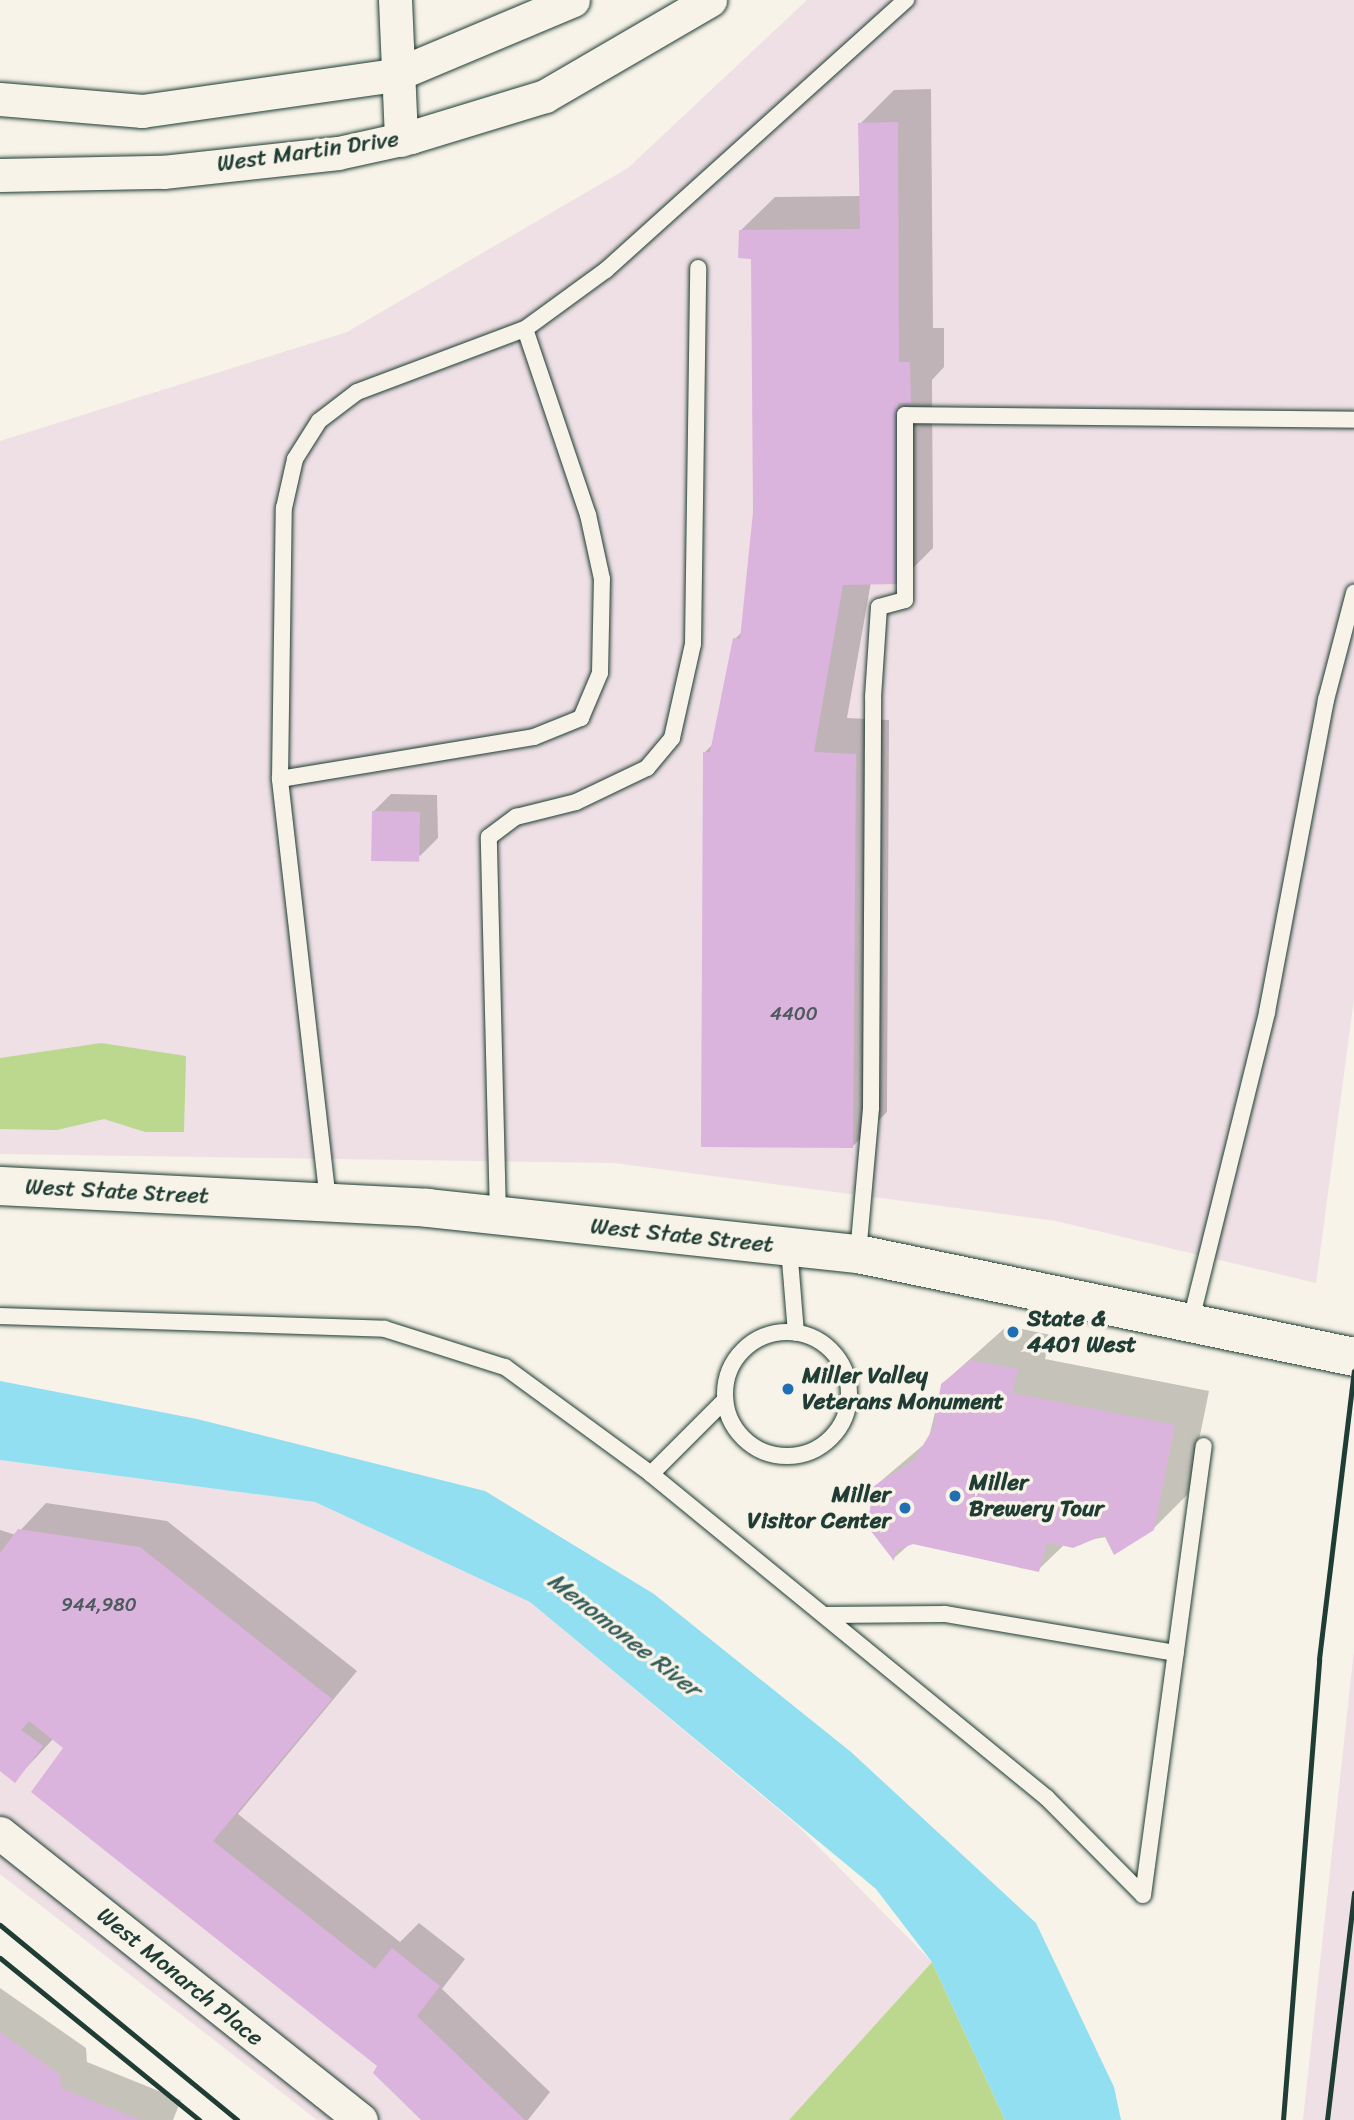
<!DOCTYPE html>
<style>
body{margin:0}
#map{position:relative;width:1354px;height:2120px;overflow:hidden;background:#f7f3e8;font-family:Sriracha,sans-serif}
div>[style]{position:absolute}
.built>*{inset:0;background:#efe0e5}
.green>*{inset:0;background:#bcd78e}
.water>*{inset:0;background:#91dff1}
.shadow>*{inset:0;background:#0003}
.building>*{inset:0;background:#dbb4dd;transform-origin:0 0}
.roads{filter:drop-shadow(0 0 2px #1f3d34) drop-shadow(0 0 2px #1f3d34)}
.lane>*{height:16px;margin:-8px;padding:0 8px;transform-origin:8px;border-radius:8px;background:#f7f3e8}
.lane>.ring{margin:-8px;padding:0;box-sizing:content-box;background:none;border:16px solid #f7f3e8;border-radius:50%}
.street>*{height:33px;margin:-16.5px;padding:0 16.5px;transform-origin:16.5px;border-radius:16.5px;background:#f7f3e8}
.secondary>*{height:38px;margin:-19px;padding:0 19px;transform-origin:19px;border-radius:19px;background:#f7f3e8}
.rail>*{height:5px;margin:-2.5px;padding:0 2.5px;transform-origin:2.5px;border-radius:2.5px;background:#1f3d34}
.dots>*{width:19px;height:19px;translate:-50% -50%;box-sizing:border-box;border:4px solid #f7f3e8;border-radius:50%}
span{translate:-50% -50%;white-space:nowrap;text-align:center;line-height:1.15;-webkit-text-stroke:7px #f7f3e8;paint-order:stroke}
.number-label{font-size:19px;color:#4e5b5e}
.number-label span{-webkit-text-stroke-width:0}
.street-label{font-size:23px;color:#1f3d34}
.poi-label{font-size:23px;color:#1f3d34;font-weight:700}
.left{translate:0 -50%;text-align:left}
.right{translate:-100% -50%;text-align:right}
.water-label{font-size:24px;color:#365d5a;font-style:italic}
</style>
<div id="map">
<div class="built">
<div style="clip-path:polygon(807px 0,1354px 0,1354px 999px,1316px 1283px,1056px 1221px,614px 1163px,0 1154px,0 441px,347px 332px,628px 168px)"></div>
<div style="clip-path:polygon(0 1460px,315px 1502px,530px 1602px,797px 1825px,932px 1962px,789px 2120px,317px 2120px,0 1874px)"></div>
<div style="clip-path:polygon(1354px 1650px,1354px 2120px,1303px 2120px)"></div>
</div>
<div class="green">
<div style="clip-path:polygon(101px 1043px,186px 1056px,184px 1132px,145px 1132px,104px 1119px,57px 1130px,0 1129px,0 1058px)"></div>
<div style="clip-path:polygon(932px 1962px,1005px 2120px,789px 2120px)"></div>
</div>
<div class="water">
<div style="clip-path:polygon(0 1381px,197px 1419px,485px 1491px,654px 1594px,851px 1752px,1036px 1923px,1114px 2087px,1121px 2120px,1005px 2120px,932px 1962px,876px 1889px,530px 1602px,315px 1502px,0 1460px)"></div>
</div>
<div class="shadow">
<div style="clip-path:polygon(931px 89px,933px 328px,944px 328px,944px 367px,932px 380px,933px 548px,899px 582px,871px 582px,847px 718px,889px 720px,887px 1112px,853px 1146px,704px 753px,713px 744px,735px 639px,743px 631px,755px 513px,752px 258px,740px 231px,775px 197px,861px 196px,860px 124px,894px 90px)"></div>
<div style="clip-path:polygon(391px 794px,437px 795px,438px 838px,420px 856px,373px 812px)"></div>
<div style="clip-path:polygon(1007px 1326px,1051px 1335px,1045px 1359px,1209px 1391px,1188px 1494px,1153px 1529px,1065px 1544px,1038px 1570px,912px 1542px,894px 1558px,875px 1486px,928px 1441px,942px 1384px)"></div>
<div style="clip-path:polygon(46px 1503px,167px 1521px,357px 1671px,238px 1814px,400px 1942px,419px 1923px,465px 1959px,442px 1989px,550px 2092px,528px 2120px,423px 2120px,379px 2066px,66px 1747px,54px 1738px,15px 1780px,0 1769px,0 1530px,16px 1535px)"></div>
<div style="clip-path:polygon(0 1988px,86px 2048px,87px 2062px,181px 2100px,173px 2120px,0 2120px)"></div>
</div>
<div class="building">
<div style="clip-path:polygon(898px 122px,899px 362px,910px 362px,911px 403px,898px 403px,899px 584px,843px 585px,814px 752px,856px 754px,853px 1148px,701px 1147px,703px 752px,710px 752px,733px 638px,740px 639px,753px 512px,751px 259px,738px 258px,739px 230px,860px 229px,858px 123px)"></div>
<div style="left:372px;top:811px;width:48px;height:50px;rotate:1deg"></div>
<div style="clip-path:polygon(971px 1360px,1018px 1369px,1012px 1393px,1175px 1425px,1154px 1530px,1114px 1555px,1104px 1535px,1073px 1548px,1047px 1542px,1039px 1572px,913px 1544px,895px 1551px,894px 1561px,867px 1526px,874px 1486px,914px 1460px,934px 1427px,941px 1384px)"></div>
<div style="clip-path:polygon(18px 1529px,140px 1547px,332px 1699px,213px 1841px,375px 1969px,392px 1948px,440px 1986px,417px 2016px,525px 2120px,421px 2120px,373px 2073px,377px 2066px,31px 1792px,63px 1748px,29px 1721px,21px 1730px,43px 1746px,15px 1783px,0 1771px,0 1553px)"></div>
<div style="clip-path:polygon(0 2032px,60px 2075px,61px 2088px,140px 2120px,0 2120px)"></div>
</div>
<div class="roads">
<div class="lane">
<div style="left:280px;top:779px;width:257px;rotate:-9.4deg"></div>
<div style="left:534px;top:737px;width:51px;rotate:-22deg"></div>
<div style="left:581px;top:718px;width:49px;rotate:-67.1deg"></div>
<div style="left:600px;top:673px;width:94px;rotate:-88.8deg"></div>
<div style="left:602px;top:579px;width:66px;rotate:-102.3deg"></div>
<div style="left:588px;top:515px;width:196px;rotate:-108.7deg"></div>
<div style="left:328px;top:1201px;width:425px;rotate:-96.5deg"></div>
<div style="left:280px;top:779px;width:271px;rotate:-89.2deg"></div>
<div style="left:284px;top:508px;width:50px;rotate:-77.3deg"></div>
<div style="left:295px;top:459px;width:45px;rotate:-57.7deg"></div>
<div style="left:319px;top:421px;width:48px;rotate:-37.3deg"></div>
<div style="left:357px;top:392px;width:179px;rotate:-20.6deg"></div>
<div style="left:525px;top:329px;width:100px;rotate:-36.1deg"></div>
<div style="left:606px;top:270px;width:404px;rotate:-42deg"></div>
<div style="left:498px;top:1216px;width:379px;rotate:-91.4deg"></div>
<div style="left:489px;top:837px;width:34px;rotate:-37deg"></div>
<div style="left:516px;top:817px;width:62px;rotate:-14deg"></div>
<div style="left:576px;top:802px;width:79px;rotate:-25.6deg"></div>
<div style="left:647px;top:768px;width:39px;rotate:-50deg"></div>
<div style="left:672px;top:738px;width:96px;rotate:-77.4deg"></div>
<div style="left:693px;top:644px;width:376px;rotate:-89.2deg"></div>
<div style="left:789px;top:1248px;width:85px;rotate:85.3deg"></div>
<div style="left:858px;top:1254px;width:147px;rotate:-84.9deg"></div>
<div style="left:871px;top:1108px;width:411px;rotate:-89.7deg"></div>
<div style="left:873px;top:697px;width:90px;rotate:-86.2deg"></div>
<div style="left:879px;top:607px;width:27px;rotate:-15deg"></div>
<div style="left:905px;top:600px;width:185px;rotate:-90deg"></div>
<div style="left:905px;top:415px;width:449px;rotate:0.6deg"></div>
<div style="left:0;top:1316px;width:385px;rotate:1.9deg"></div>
<div style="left:385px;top:1329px;width:126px;rotate:17.6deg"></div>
<div style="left:505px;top:1367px;width:181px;rotate:36.2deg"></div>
<div style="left:651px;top:1474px;width:512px;rotate:39.29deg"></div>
<div style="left:1047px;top:1798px;width:136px;rotate:45.3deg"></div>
<div style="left:1190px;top:1324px;width:321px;rotate:-76.1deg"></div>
<div style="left:1267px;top:1012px;width:318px;rotate:-79.3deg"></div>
<div style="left:1326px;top:700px;width:111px;rotate:-75.3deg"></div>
<div class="ring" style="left:725px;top:1332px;width:108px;height:108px"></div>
<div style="left:651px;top:1474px;width:105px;rotate:-45deg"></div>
<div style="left:824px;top:1615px;width:121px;rotate:-0.5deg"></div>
<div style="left:945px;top:1614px;width:234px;rotate:9.6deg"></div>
<div style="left:1143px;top:1895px;width:453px;rotate:-82.3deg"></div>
</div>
<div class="street">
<div style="left:395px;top:0;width:140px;rotate:87.5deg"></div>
<div style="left:0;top:99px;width:143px;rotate:4.8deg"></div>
<div style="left:142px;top:111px;width:256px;rotate:-8.1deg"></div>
<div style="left:395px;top:75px;width:193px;rotate:-22.8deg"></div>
<div style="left:0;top:175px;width:163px;rotate:-1.1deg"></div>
<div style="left:163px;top:172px;width:176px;rotate:-6.2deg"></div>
<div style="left:338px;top:153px;width:75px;rotate:-12.4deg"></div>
<div style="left:411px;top:137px;width:140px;rotate:-17deg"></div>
<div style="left:545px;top:96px;width:191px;rotate:-30.2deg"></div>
<div style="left:0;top:1833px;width:461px;rotate:38.5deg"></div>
</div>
<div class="secondary">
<div style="left:0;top:1186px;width:428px;rotate:2.9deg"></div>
<div style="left:427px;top:1208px;width:433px;rotate:6.1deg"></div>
<div style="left:858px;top:1254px;width:507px;rotate:11.73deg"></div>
</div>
</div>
<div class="rail">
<div style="left:0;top:1925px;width:307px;rotate:39.4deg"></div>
<div style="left:0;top:1958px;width:257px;rotate:39.1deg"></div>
<div style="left:1283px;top:2120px;width:462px;rotate:-85.5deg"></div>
<div style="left:1319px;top:1659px;width:290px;rotate:-83.1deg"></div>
<div style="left:1327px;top:2120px;width:229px;rotate:-83.2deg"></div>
</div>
<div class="dots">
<div style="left:1013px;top:1332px;background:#1f6fb2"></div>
<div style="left:788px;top:1389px;background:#1f6fb2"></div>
<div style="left:955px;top:1496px;background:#1f6fb2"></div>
<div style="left:905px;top:1508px;background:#1f6fb2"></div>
</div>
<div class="number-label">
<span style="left:794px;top:1014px">4400</span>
<span style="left:99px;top:1605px">944,980</span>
</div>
<div class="street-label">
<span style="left:308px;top:152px;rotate:-8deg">West Martin Drive</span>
<span style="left:117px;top:1192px;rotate:3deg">West State Street</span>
<span style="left:682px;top:1236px;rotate:6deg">West State Street</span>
<span style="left:180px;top:1977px;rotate:39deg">West Monarch Place</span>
</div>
<div class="poi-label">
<span class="left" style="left:1027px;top:1332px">State &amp;<br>4401 West</span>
<span class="left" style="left:802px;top:1389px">Miller Valley<br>Veterans Monument</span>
<span class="left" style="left:969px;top:1496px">Miller<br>Brewery Tour</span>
<span class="right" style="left:891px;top:1508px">Miller<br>Visitor Center</span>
</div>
<div class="water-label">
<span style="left:624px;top:1635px;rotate:38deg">Menomonee River</span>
</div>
</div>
